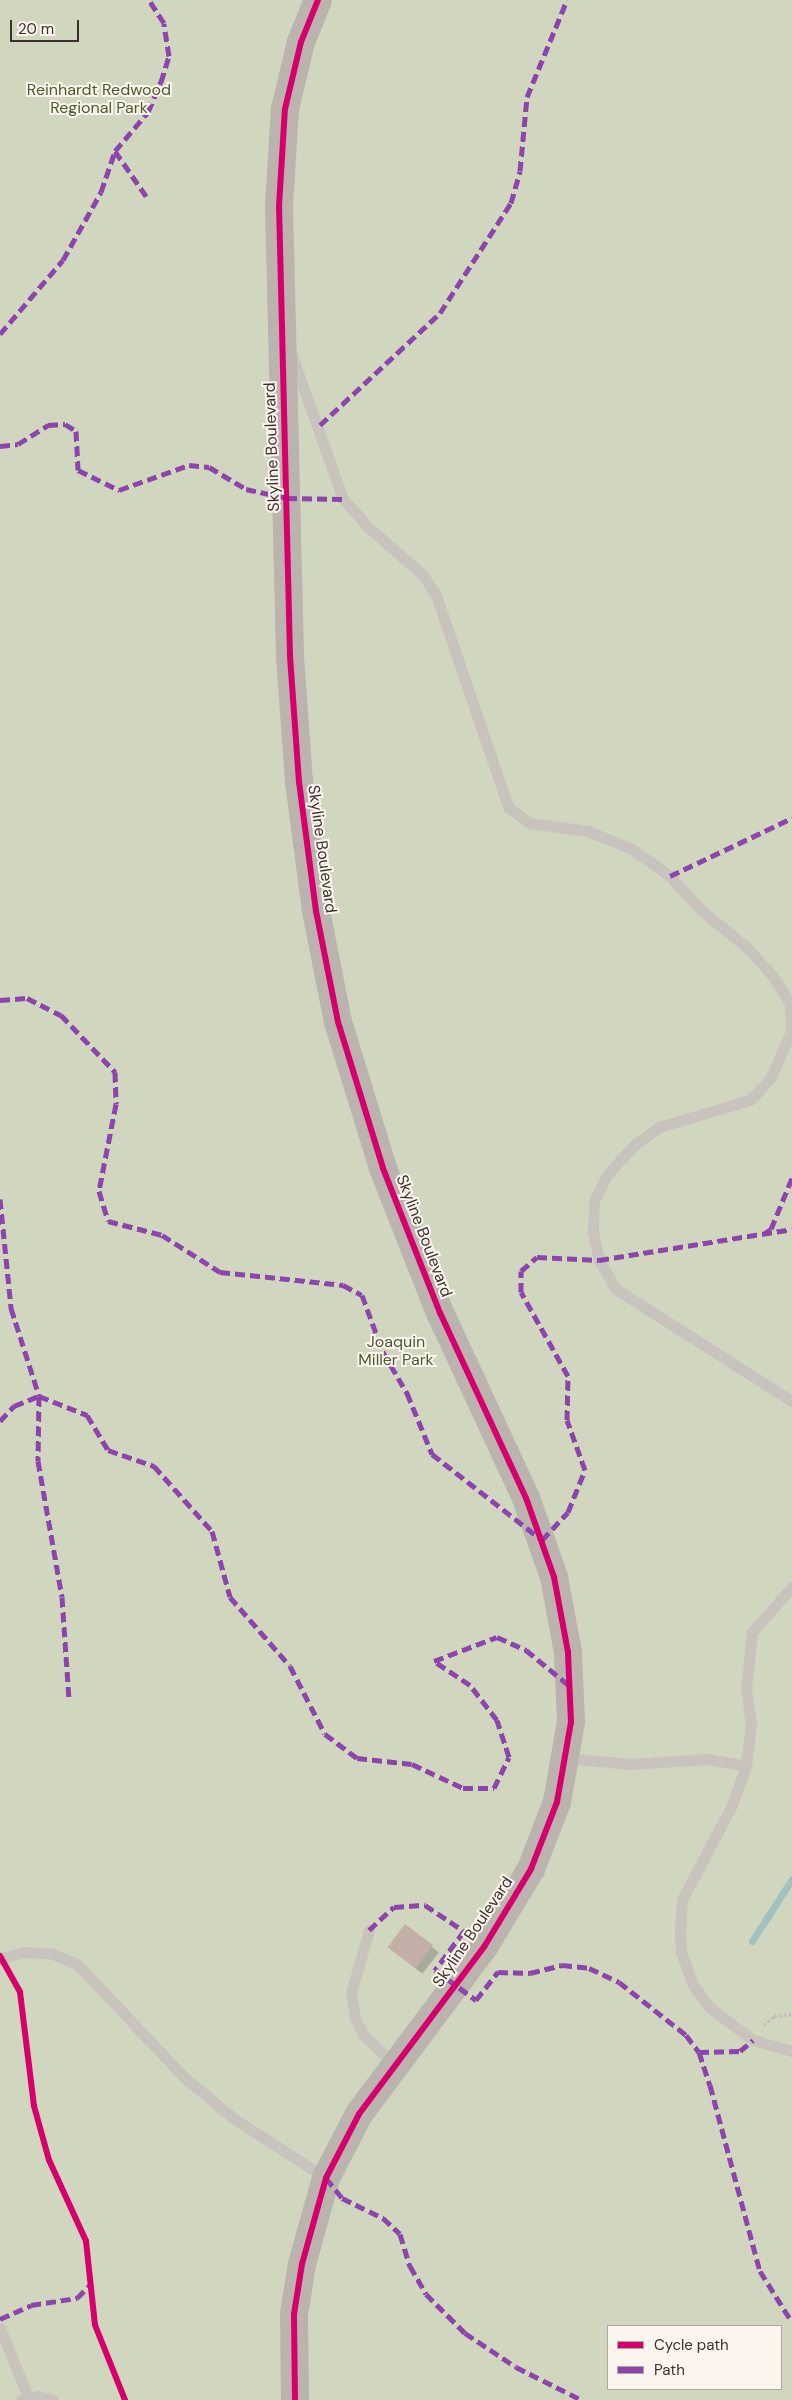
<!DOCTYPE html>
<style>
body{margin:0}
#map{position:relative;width:792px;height:2400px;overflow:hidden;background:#f0ebe5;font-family:"DM Sans",sans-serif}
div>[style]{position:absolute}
.green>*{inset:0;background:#d1d6bf}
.shadow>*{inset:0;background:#0003;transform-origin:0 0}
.stream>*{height:7px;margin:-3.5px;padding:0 3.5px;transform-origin:3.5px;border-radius:3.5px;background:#a1c2c1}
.building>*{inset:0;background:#c3afa7;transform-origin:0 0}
.path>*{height:3px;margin-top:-1.5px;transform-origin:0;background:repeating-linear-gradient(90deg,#c2bbb6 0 2.5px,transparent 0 5px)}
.lane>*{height:11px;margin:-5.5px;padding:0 5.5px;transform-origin:5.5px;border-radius:5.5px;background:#c9c3be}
.secondary>*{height:28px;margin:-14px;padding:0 14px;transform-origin:14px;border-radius:14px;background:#bab3ae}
.quiet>*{height:5px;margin-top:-2.5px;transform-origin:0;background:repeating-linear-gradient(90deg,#8e44ad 0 10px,transparent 0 15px)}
.cycleway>*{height:6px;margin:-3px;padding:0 3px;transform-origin:3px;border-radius:3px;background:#d6006c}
span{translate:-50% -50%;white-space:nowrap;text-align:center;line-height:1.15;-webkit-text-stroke:4px #fbf5ee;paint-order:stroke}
.park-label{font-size:16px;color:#4a5a2e}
.street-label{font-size:16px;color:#3b302b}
.legend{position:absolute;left:607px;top:2325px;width:175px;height:65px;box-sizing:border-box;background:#fbf5ee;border:1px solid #aea6a0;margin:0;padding:6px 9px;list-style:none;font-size:15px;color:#3b302b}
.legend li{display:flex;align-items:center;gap:10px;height:25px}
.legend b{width:25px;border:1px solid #aea6a0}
.scale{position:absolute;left:10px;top:20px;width:69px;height:22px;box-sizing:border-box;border:2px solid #3b302b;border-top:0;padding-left:6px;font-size:15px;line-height:18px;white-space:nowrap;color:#3b302b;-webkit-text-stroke:4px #fbf5ee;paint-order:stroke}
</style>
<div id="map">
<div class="green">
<div style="clip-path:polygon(evenodd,0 0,792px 0,792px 2400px,0 2400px,0 0,608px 2326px,781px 2326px,781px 2389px,608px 2389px,608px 2326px)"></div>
</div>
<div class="shadow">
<div style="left:405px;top:1926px;width:43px;height:27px;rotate:38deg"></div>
</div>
<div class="stream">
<div style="left:752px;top:1941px;width:74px;rotate:-57.2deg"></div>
</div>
<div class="building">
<div style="left:405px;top:1924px;width:35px;height:29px;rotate:37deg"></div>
</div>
<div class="path">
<div style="left:764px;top:2025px;width:13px;rotate:-42deg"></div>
<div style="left:774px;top:2016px;width:18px;rotate:-6deg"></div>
</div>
<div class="lane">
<div style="left:291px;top:353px;width:155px;rotate:70.4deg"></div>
<div style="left:343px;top:499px;width:39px;rotate:48deg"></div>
<div style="left:369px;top:528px;width:72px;rotate:41deg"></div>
<div style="left:423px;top:575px;width:24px;rotate:57deg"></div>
<div style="left:436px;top:595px;width:224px;rotate:71.2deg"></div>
<div style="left:508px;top:807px;width:26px;rotate:37deg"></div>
<div style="left:529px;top:823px;width:60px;rotate:7.7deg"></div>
<div style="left:588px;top:831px;width:48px;rotate:22.2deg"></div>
<div style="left:632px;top:849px;width:47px;rotate:35.4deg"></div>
<div style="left:670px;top:876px;width:46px;rotate:47.6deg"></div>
<div style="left:701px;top:910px;width:58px;rotate:39.4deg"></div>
<div style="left:746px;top:947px;width:40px;rotate:47deg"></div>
<div style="left:773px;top:976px;width:33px;rotate:59deg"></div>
<div style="left:790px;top:1004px;width:28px;rotate:88deg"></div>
<div style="left:791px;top:1032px;width:51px;rotate:114.1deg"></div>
<div style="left:770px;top:1079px;width:29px;rotate:134deg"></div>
<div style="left:750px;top:1100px;width:95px;rotate:163.5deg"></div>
<div style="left:659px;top:1127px;width:31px;rotate:144deg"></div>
<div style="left:634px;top:1145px;width:40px;rotate:132deg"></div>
<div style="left:607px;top:1175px;width:28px;rotate:117deg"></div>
<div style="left:594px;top:1200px;width:32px;rotate:92deg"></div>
<div style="left:593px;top:1232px;width:29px;rotate:78deg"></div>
<div style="left:599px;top:1260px;width:34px;rotate:60deg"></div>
<div style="left:616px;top:1289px;width:209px;rotate:32.5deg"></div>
<div style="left:792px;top:1587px;width:60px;rotate:131.6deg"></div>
<div style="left:752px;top:1632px;width:57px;rotate:96deg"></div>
<div style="left:746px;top:1689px;width:35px;rotate:82deg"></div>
<div style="left:751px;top:1724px;width:42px;rotate:96.8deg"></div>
<div style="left:746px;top:1766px;width:41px;rotate:109.7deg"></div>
<div style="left:732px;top:1805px;width:107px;rotate:117.8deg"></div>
<div style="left:682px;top:1900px;width:27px;rotate:94deg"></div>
<div style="left:680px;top:1927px;width:25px;rotate:88deg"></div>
<div style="left:681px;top:1952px;width:33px;rotate:70deg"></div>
<div style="left:692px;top:1983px;width:29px;rotate:55deg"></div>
<div style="left:709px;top:2007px;width:55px;rotate:36.9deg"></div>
<div style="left:753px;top:2040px;width:41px;rotate:15.8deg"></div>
<div style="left:567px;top:1758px;width:63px;rotate:5.4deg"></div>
<div style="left:630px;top:1764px;width:77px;rotate:-3.7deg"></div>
<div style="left:707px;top:1759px;width:40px;rotate:10deg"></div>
<div style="left:369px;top:1930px;width:66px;rotate:105.9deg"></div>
<div style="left:351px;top:1993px;width:25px;rotate:81deg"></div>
<div style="left:355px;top:2018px;width:18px;rotate:63deg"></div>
<div style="left:363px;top:2034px;width:45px;rotate:44.1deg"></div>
<div style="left:0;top:1958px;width:27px;rotate:-13deg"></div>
<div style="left:26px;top:1952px;width:27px;rotate:4deg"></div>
<div style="left:53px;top:1954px;width:26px;rotate:23deg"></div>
<div style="left:77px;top:1964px;width:156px;rotate:46.6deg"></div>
<div style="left:184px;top:2077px;width:64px;rotate:39.9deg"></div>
<div style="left:233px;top:2118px;width:111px;rotate:32.8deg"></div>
<div style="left:0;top:2328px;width:74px;rotate:67.9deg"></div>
<div style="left:21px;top:2400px;width:17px;rotate:-13deg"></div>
<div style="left:38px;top:2396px;width:16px;rotate:15deg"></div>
</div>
<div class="secondary">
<div style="left:295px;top:2400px;width:86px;rotate:-90.7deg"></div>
<div style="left:294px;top:2314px;width:51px;rotate:-80.9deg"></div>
<div style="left:302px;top:2264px;width:89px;rotate:-74.4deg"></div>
<div style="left:326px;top:2178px;width:72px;rotate:-62.7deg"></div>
<div style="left:359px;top:2114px;width:209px;rotate:-53.2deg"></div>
<div style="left:484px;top:1947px;width:91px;rotate:-58.9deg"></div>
<div style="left:531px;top:1869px;width:72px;rotate:-68.8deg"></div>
<div style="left:557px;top:1802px;width:81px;rotate:-80.1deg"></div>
<div style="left:571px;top:1722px;width:70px;rotate:-92.5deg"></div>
<div style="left:568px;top:1652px;width:76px;rotate:-100.6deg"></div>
<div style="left:554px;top:1577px;width:84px;rotate:-109.5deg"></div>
<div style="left:526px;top:1498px;width:204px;rotate:-114.9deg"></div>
<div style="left:440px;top:1313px;width:156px;rotate:-111.5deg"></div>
<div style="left:383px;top:1168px;width:153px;rotate:-107.1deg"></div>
<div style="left:338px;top:1022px;width:113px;rotate:-101.2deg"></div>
<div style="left:316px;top:911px;width:130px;rotate:-97.5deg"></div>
<div style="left:299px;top:782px;width:127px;rotate:-94.1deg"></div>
<div style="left:290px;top:655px;width:449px;rotate:-91.4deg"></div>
<div style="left:279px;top:206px;width:97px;rotate:-86.5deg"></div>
<div style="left:285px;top:109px;width:69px;rotate:-76.6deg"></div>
<div style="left:301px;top:42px;width:45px;rotate:-68deg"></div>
</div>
<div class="quiet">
<div style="left:115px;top:151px;width:55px;rotate:55.4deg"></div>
<div style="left:0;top:334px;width:97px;rotate:-49.6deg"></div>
<div style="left:63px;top:260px;width:78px;rotate:-60.8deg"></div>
<div style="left:101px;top:192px;width:43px;rotate:-71.1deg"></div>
<div style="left:115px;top:151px;width:51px;rotate:-49.8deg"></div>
<div style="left:148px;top:112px;width:33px;rotate:-67deg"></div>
<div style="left:161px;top:82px;width:27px;rotate:-73deg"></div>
<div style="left:169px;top:56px;width:33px;rotate:-99deg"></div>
<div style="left:164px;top:23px;width:27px;rotate:-123deg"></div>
<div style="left:320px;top:425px;width:164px;rotate:-43deg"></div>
<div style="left:440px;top:313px;width:131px;rotate:-57.2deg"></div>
<div style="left:511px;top:203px;width:33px;rotate:-74deg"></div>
<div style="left:520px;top:171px;width:74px;rotate:-84.6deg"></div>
<div style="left:527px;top:97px;width:105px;rotate:-67.6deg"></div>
<div style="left:0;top:446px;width:18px;rotate:-6deg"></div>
<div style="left:18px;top:444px;width:36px;rotate:-32deg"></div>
<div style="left:48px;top:425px;width:17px;rotate:-3deg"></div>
<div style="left:65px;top:424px;width:13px;rotate:32deg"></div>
<div style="left:76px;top:431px;width:39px;rotate:87deg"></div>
<div style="left:78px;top:470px;width:46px;rotate:26deg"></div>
<div style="left:119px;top:490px;width:74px;rotate:-19.7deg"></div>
<div style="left:189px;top:465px;width:20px;rotate:6deg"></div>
<div style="left:209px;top:467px;width:43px;rotate:30.7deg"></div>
<div style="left:246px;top:489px;width:42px;rotate:12.4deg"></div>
<div style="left:287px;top:498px;width:56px;rotate:1deg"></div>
<div style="left:670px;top:876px;width:135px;rotate:-25.4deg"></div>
<div style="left:0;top:1000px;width:27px;rotate:-4deg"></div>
<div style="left:27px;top:998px;width:38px;rotate:27deg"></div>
<div style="left:61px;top:1015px;width:79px;rotate:46.5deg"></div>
<div style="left:115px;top:1072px;width:32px;rotate:88deg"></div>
<div style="left:116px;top:1104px;width:89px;rotate:101.1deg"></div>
<div style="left:99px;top:1191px;width:31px;rotate:73deg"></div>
<div style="left:108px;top:1221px;width:56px;rotate:14.5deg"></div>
<div style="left:162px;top:1235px;width:69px;rotate:32.5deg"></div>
<div style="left:220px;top:1272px;width:124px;rotate:6deg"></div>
<div style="left:343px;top:1285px;width:21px;rotate:28deg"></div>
<div style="left:362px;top:1295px;width:61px;rotate:69.8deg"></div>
<div style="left:383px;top:1352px;width:48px;rotate:59.7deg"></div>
<div style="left:407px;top:1393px;width:66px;rotate:67.7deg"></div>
<div style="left:432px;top:1454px;width:140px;rotate:38deg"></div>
<div style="left:542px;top:1540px;width:38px;rotate:-47deg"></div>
<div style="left:568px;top:1512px;width:45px;rotate:-68deg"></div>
<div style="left:585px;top:1470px;width:53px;rotate:-109.8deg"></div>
<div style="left:567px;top:1420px;width:44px;rotate:-88.7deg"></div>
<div style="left:568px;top:1376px;width:96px;rotate:-119.2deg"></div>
<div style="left:521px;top:1292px;width:21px;rotate:-90deg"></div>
<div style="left:521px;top:1271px;width:21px;rotate:-41deg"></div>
<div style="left:537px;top:1257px;width:62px;rotate:2.8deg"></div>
<div style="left:599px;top:1260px;width:195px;rotate:-9.1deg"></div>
<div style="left:0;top:1199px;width:110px;rotate:84.2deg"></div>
<div style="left:11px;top:1308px;width:92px;rotate:72.3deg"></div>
<div style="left:39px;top:1396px;width:65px;rotate:90.9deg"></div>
<div style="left:38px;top:1461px;width:138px;rotate:80deg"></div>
<div style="left:62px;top:1597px;width:102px;rotate:86.1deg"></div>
<div style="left:765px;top:1233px;width:7px;rotate:-34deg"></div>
<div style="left:771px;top:1229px;width:55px;rotate:-67.6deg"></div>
<div style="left:0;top:1421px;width:21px;rotate:-47deg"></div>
<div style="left:14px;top:1406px;width:27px;rotate:-22deg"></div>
<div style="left:39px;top:1396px;width:52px;rotate:21.6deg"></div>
<div style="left:87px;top:1415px;width:41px;rotate:59deg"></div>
<div style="left:108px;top:1450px;width:49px;rotate:19.2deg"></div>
<div style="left:154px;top:1466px;width:87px;rotate:48.3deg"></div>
<div style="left:212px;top:1531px;width:68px;rotate:74.7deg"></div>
<div style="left:230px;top:1597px;width:91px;rotate:49deg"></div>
<div style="left:290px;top:1666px;width:76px;rotate:62.8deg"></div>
<div style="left:325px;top:1734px;width:40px;rotate:37deg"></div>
<div style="left:357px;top:1758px;width:55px;rotate:6.2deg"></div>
<div style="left:412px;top:1764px;width:56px;rotate:25.2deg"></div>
<div style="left:463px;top:1788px;width:31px"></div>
<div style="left:494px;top:1788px;width:34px;rotate:-64deg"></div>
<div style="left:509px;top:1757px;width:39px;rotate:-108deg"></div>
<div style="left:497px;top:1720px;width:44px;rotate:-127.6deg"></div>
<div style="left:470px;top:1685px;width:43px;rotate:-146.3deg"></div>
<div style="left:434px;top:1661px;width:67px;rotate:-20.9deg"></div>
<div style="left:497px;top:1637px;width:32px;rotate:24deg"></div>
<div style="left:526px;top:1650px;width:58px;rotate:39.4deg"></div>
<div style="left:369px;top:1930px;width:34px;rotate:-43deg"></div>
<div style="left:394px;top:1907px;width:31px;rotate:-4deg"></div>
<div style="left:425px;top:1905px;width:47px;rotate:33.7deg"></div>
<div style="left:464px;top:1931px;width:49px;rotate:126.6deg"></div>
<div style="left:435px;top:1970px;width:51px;rotate:36.2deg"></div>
<div style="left:476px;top:2000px;width:36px;rotate:-52deg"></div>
<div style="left:498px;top:1972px;width:32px;rotate:2deg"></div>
<div style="left:530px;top:1973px;width:33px;rotate:-14deg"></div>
<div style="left:562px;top:1965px;width:27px;rotate:6deg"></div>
<div style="left:589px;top:1968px;width:33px;rotate:25deg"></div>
<div style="left:619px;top:1982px;width:85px;rotate:38.3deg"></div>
<div style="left:686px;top:2035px;width:21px;rotate:53deg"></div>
<div style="left:699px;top:2052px;width:35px;rotate:72deg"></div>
<div style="left:710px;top:2085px;width:193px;rotate:75deg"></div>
<div style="left:760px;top:2271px;width:60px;rotate:57.9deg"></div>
<div style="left:699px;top:2052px;width:41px;rotate:-1.4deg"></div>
<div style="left:740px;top:2051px;width:17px;rotate:-40deg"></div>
<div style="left:326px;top:2178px;width:26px;rotate:51deg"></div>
<div style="left:342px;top:2198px;width:46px;rotate:26deg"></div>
<div style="left:383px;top:2218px;width:23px;rotate:43deg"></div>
<div style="left:400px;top:2234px;width:34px;rotate:73deg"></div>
<div style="left:410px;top:2266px;width:32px;rotate:60deg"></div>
<div style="left:426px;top:2294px;width:55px;rotate:45deg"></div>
<div style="left:465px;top:2333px;width:61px;rotate:33.7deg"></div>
<div style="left:516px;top:2367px;width:74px;rotate:26.6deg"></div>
<div style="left:0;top:2319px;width:34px;rotate:-24deg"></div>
<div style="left:31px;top:2305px;width:47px;rotate:-8.7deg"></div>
<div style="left:77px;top:2298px;width:20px;rotate:-45deg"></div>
</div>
<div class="cycleway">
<div style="left:0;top:1956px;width:41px;rotate:60.9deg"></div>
<div style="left:20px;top:1992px;width:115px;rotate:83deg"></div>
<div style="left:34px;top:2106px;width:56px;rotate:74.5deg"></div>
<div style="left:49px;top:2160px;width:89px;rotate:65.4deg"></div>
<div style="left:86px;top:2241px;width:84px;rotate:83.9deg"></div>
<div style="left:95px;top:2325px;width:81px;rotate:68.2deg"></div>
<div style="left:295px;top:2400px;width:86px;rotate:-90.7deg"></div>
<div style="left:294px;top:2314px;width:51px;rotate:-80.9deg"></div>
<div style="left:302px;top:2264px;width:89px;rotate:-74.4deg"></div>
<div style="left:326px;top:2178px;width:72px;rotate:-62.7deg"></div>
<div style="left:359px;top:2114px;width:209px;rotate:-53.2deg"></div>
<div style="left:484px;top:1947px;width:91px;rotate:-58.9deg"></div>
<div style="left:531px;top:1869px;width:72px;rotate:-68.8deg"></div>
<div style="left:557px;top:1802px;width:81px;rotate:-80.1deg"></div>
<div style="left:571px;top:1722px;width:70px;rotate:-92.5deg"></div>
<div style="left:568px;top:1652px;width:76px;rotate:-100.6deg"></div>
<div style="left:554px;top:1577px;width:84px;rotate:-109.5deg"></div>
<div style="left:526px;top:1498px;width:204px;rotate:-114.9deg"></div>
<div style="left:440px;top:1313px;width:156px;rotate:-111.5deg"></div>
<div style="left:383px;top:1168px;width:153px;rotate:-107.1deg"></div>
<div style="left:338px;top:1022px;width:113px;rotate:-101.2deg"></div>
<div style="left:316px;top:911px;width:130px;rotate:-97.5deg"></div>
<div style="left:299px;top:782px;width:127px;rotate:-94.1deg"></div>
<div style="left:290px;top:655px;width:449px;rotate:-91.4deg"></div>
<div style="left:279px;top:206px;width:97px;rotate:-86.5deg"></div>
<div style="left:285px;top:109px;width:69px;rotate:-76.6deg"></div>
<div style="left:301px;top:42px;width:45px;rotate:-68deg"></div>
</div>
<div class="park-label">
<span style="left:99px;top:99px">Reinhardt Redwood<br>Regional Park</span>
<span style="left:396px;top:1351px">Joaquin<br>Miller Park</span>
</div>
<div class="street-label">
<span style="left:272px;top:447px;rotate:-92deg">Skyline Boulevard</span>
<span style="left:322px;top:849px;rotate:82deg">Skyline Boulevard</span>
<span style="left:424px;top:1236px;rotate:69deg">Skyline Boulevard</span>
<span style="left:473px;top:1932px;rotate:-56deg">Skyline Boulevard</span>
</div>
<ul class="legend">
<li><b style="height:6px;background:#d6006c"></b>Cycle path</li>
<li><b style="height:6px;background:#8e44ad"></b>Path</li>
</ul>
<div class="scale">20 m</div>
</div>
